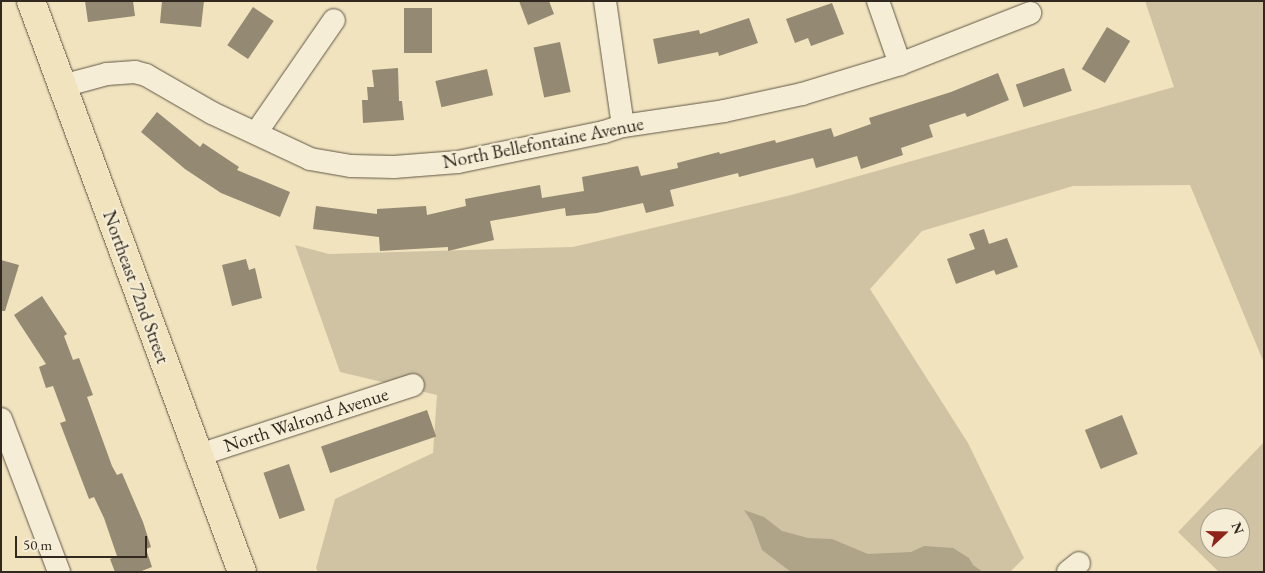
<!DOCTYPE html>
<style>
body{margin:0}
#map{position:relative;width:1265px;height:573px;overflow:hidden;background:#f0e3be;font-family:"EB Garamond",serif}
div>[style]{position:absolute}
.green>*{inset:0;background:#d0c3a3}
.water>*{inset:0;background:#afa388}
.building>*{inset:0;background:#948972;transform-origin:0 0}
.roads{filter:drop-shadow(0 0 1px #615747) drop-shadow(0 0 1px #615747)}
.minor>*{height:22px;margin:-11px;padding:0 11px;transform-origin:11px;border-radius:11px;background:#f5edd5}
.major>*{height:28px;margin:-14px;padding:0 14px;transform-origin:14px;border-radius:14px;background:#f0e3be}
span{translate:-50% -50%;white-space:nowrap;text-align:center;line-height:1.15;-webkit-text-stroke:4.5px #f5edd5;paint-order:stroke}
.street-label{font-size:19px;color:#31281f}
.frame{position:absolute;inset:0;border:2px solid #31281f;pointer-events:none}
.north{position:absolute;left:1200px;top:508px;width:50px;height:50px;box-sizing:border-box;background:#f5edd5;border:1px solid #a79e8c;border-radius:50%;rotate:69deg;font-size:14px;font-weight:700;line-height:20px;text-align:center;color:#31281f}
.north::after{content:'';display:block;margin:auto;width:18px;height:22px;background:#8f2418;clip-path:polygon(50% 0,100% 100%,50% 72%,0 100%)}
.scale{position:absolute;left:15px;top:536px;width:132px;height:22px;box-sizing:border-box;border:2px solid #31281f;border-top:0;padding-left:6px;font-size:15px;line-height:18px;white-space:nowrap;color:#31281f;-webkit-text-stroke:4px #f5edd5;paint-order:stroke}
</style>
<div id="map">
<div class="green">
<div style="clip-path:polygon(1145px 1px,1264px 1px,1264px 363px,1190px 185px,1073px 186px,922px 231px,870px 289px,968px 443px,1024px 558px,1010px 572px,318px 572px,316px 568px,335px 499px,433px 453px,437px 395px,340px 372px,295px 245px,329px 254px,573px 247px,795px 194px,1174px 87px)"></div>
<div style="clip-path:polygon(evenodd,1264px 442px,1264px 572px,1219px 572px,1178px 532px,1264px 442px,1210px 518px,1240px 518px,1240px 548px,1210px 548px,1210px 518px)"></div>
</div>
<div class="water">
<div style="clip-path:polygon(744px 510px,764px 517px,782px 531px,808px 538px,832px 539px,868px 554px,911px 552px,924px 546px,953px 548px,969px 558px,973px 565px,983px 572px,791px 572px,762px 550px,752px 522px)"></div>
</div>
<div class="building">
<div style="clip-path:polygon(85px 1px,133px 1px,135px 16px,88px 22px)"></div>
<div style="clip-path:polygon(162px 1px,204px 1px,201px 27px,160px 23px)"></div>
<div style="clip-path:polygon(519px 1px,549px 1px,554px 14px,528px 25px)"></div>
<div style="clip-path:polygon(832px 3px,844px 34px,811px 46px,808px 38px,795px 43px,786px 19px)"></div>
<div style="left:253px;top:7px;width:25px;height:46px;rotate:34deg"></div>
<div style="left:432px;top:8px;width:45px;height:28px;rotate:90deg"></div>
<div style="clip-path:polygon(749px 18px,758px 43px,719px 56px,718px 52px,658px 64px,653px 39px,699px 30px,700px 34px)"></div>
<div style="left:1107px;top:27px;width:27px;height:49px;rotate:31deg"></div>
<div style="left:560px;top:42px;width:51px;height:27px;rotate:78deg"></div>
<div style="clip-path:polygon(398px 68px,399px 101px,402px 101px,404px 120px,363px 123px,362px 100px,368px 100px,367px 87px,374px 87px,372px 70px)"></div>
<div style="left:1064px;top:68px;width:24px;height:51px;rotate:71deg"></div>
<div style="left:487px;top:69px;width:27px;height:53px;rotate:77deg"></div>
<div style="clip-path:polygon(998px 73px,1009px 100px,967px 117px,965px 113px,929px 125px,933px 137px,901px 148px,903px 155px,861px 169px,857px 156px,816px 168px,813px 158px,739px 177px,738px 173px,670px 190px,674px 206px,646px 213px,643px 203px,597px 213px,566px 216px,565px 208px,490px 221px,494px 240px,448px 251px,448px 247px,380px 251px,379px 237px,313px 229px,316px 206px,377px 214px,377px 209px,426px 206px,427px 215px,466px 206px,465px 199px,540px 185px,542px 198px,584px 191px,582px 177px,638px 166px,641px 176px,678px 168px,677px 163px,719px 152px,720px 154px,775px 140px,776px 143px,831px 128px,834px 137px,871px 124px,869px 118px,951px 92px)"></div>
<div style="clip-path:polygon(157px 112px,200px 147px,203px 143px,239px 167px,237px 170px,290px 192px,280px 217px,221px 193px,185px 169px,141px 132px)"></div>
<div style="clip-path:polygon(984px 229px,989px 244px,1007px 238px,1018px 267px,996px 275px,994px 270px,956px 284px,947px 259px,975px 249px,969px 234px)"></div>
<div style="clip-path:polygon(246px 259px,249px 270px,255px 268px,262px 298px,232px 306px,222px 265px)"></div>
<div style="clip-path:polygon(1px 260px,19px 265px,5px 311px,1px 311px)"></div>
<div style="clip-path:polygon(42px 296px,67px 334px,64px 336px,73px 360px,79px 358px,93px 395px,87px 397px,112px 466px,117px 475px,122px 473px,143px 522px,151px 547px,146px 549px,152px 567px,139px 572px,115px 572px,110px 559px,117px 556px,104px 518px,94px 497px,89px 499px,60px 423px,66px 421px,53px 386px,46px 388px,39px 367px,46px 364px,14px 315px)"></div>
<div style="left:427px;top:410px;width:28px;height:112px;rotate:71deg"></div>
<div style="left:1122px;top:415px;width:42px;height:40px;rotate:68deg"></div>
<div style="left:289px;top:464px;width:49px;height:27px;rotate:71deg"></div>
</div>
<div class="roads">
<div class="minor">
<div style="left:605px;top:1px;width:126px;rotate:81.8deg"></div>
<div style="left:878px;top:1px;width:67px;rotate:70.8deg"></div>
<div style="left:62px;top:86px;width:47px;rotate:-14.9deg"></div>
<div style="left:107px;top:74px;width:28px;rotate:-4deg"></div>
<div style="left:135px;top:72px;width:11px;rotate:15deg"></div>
<div style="left:146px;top:75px;width:76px;rotate:29.9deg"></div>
<div style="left:212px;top:113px;width:108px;rotate:25.1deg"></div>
<div style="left:310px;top:159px;width:42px;rotate:9.7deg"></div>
<div style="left:351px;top:166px;width:43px;rotate:1.3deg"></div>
<div style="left:394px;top:167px;width:64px;rotate:-4.5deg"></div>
<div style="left:458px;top:162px;width:149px;rotate:-11.6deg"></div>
<div style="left:604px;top:132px;width:20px;rotate:-18deg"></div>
<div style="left:623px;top:126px;width:102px;rotate:-8.4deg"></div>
<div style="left:724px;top:111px;width:80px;rotate:-12.3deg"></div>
<div style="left:802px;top:94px;width:102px;rotate:-17deg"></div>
<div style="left:900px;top:64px;width:140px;rotate:-21.4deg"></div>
<div style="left:256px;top:133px;width:137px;rotate:-55.4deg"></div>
<div style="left:1px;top:419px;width:164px;rotate:69.2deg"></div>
<div style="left:199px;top:455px;width:225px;rotate:-18.1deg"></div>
<div style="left:1068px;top:572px;width:14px;rotate:-39deg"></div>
</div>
<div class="major">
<div style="left:31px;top:1px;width:609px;rotate:69.72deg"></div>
</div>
</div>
<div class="street-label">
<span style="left:543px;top:143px;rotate:-11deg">North Bellefontaine Avenue</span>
<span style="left:136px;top:287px;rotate:70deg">Northeast 72nd Street</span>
<span style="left:306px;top:420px;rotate:-18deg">North Walrond Avenue</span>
</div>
<div class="frame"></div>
<div class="north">N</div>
<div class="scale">50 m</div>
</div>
